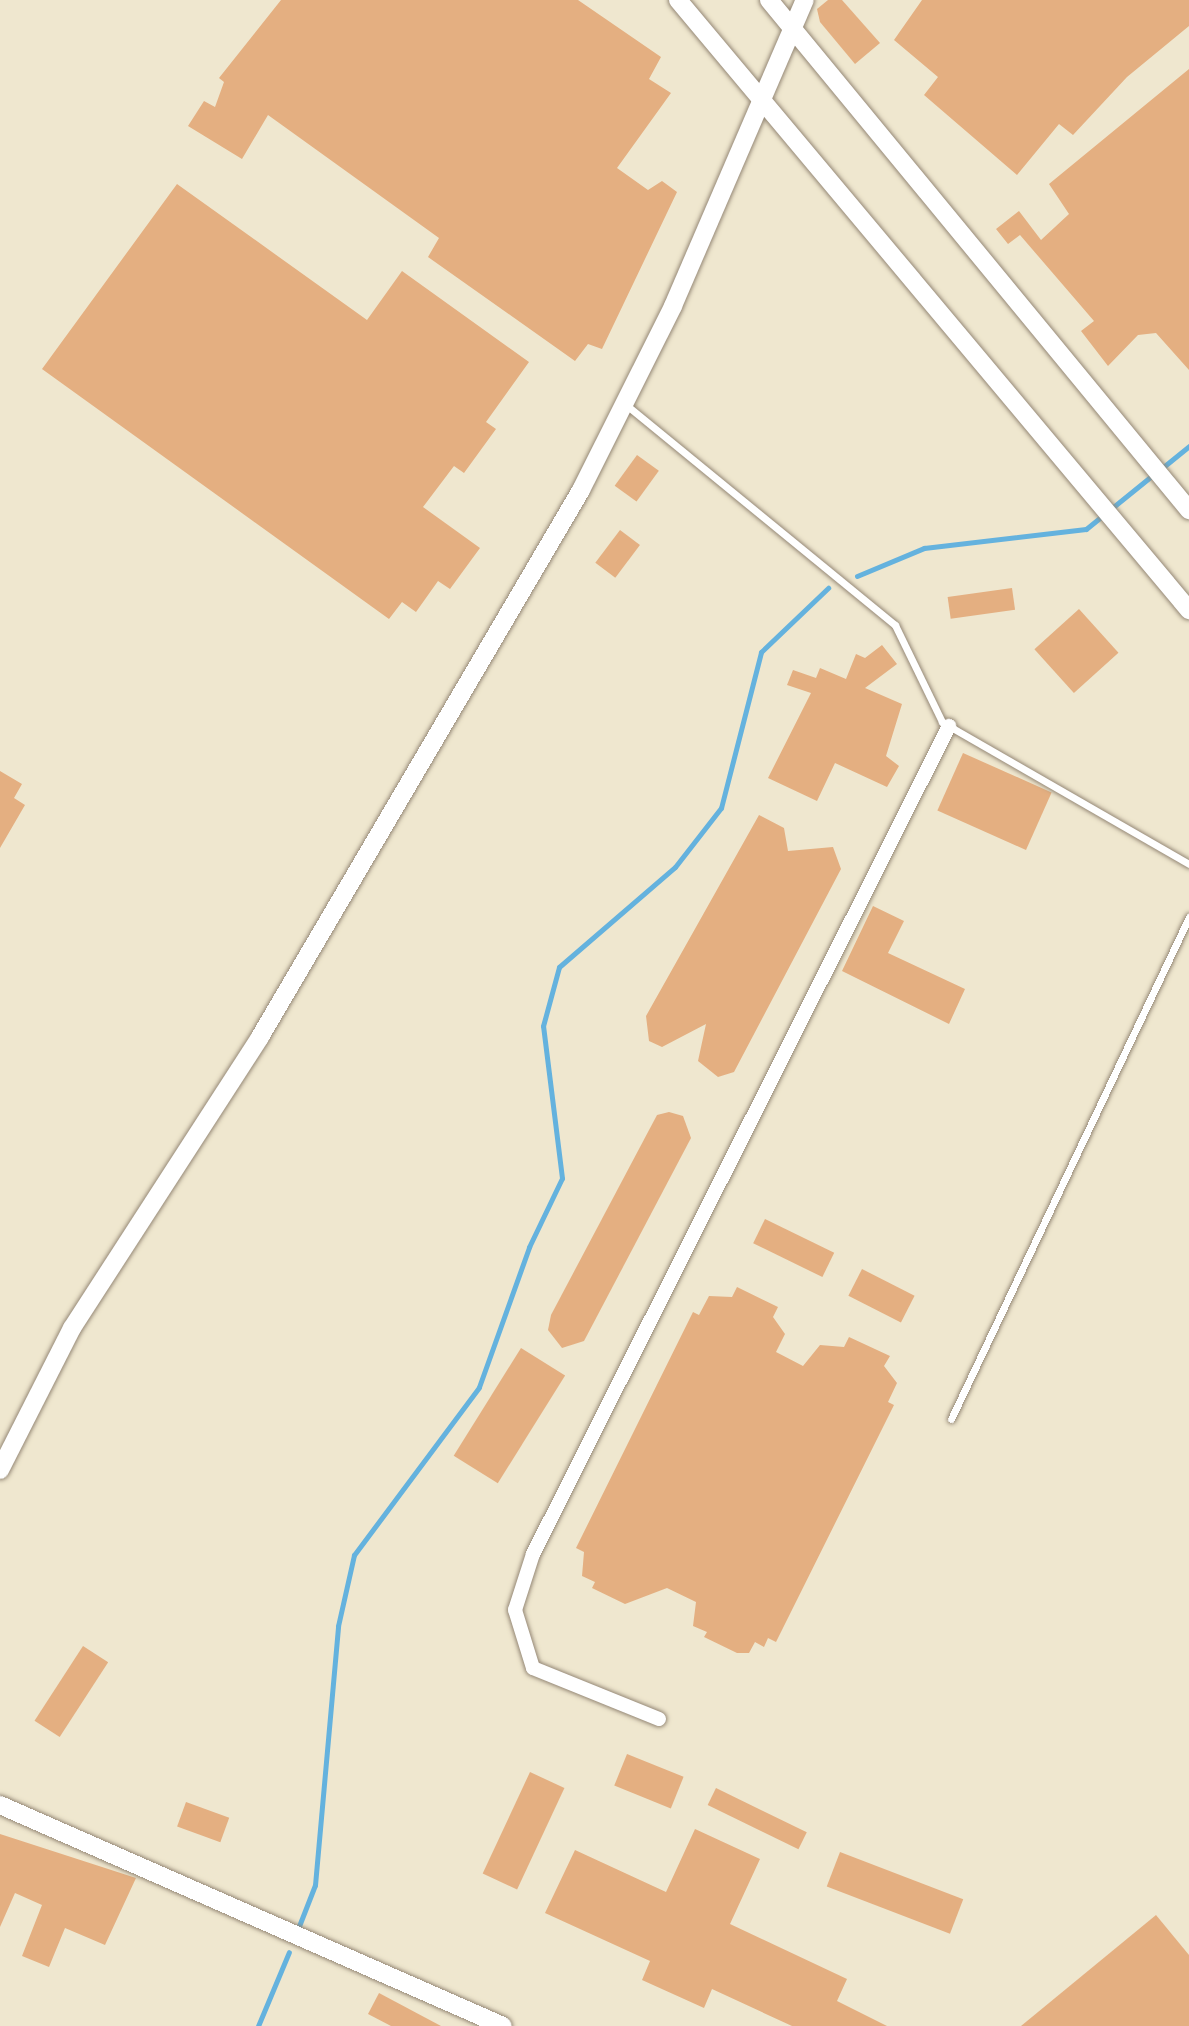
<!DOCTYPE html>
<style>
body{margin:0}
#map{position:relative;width:1189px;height:2026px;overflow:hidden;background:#efe7cf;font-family:"Patrick Hand",sans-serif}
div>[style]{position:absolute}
.stream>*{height:5px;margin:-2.5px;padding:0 2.5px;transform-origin:2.5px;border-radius:2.5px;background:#64b2de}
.building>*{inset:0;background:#e4af81;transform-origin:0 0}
.roads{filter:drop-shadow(0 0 2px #958876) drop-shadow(0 0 2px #958876)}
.service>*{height:7px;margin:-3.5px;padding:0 3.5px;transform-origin:3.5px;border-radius:3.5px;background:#fff}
.minor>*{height:14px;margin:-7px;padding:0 7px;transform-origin:7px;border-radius:7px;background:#fff}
.tertiary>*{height:18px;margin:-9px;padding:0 9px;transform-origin:9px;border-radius:9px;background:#fff}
span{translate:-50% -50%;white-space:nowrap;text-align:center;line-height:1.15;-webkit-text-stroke:6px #f6f6f2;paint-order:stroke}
</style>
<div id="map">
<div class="stream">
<div style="left:1162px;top:468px;width:35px;rotate:-39deg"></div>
<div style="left:857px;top:576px;width:73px;rotate:-22.7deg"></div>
<div style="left:924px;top:548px;width:163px;rotate:-6.7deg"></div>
<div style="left:1086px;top:529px;width:87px;rotate:-39deg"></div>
<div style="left:299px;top:1926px;width:44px;rotate:-68.7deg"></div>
<div style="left:315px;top:1885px;width:260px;rotate:-84.9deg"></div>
<div style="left:338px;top:1626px;width:73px;rotate:-77.3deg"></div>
<div style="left:354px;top:1555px;width:209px;rotate:-53.3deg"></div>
<div style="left:479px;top:1387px;width:149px;rotate:-70.3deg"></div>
<div style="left:529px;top:1247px;width:76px;rotate:-64.4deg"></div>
<div style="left:562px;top:1178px;width:153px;rotate:-97.1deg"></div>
<div style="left:543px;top:1026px;width:61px;rotate:-74.8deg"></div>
<div style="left:559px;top:967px;width:153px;rotate:-40.8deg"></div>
<div style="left:675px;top:867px;width:75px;rotate:-52.1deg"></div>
<div style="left:721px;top:808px;width:161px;rotate:-75.6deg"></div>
<div style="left:761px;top:652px;width:93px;rotate:-43.7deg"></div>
<div style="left:258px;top:2026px;width:80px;rotate:-67.3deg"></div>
</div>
<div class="building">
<div style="clip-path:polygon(281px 0,578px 0,661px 57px,649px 79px,671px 93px,617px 168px,648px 190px,662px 181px,677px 192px,602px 349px,588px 344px,575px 361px,428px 257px,439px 238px,268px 115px,242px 159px,188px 126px,204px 101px,215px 107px,224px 82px,219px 78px)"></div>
<div style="clip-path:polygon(828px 0,842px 0,880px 43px,855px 64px,820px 22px,817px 9px)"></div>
<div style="clip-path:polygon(922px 0,1189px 0,1189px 26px,1127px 77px,1073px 135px,1059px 124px,1017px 175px,924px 95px,938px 77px,894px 40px)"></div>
<div style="clip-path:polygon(1189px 69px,1189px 370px,1156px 333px,1138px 335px,1108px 366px,1081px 331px,1094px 321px,1020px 235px,1008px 244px,996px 229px,1019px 211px,1041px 240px,1069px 214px,1049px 184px)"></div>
<div style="clip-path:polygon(177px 184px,367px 320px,402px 271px,529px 362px,486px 422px,496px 429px,464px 473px,454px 466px,423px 507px,480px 548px,450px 589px,438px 581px,416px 612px,402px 602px,389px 619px,42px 369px)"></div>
<div style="left:637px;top:455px;width:27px;height:38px;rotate:36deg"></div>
<div style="left:620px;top:530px;width:25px;height:41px;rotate:37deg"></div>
<div style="left:1012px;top:588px;width:22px;height:65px;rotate:82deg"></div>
<div style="left:1079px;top:609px;width:59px;height:60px;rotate:48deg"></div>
<div style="clip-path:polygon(882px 645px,897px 664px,865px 688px,902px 704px,886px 756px,899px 766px,887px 787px,835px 763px,817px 801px,768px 778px,811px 693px,787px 685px,793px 670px,816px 678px,820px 668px,846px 679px,856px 654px,865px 658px)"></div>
<div style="left:963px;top:753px;width:97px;height:63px;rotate:24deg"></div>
<div style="clip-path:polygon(0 771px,22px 784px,14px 798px,25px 805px,0 848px)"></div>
<div style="clip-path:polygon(759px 815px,784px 828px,788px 851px,833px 847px,841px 869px,734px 1072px,718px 1077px,698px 1061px,706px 1024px,662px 1047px,649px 1041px,646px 1016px)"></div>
<div style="clip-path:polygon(873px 906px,904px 921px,888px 953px,965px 989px,949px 1024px,842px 971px)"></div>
<div style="clip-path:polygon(669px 1112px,683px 1116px,691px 1138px,584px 1341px,562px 1348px,548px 1330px,551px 1315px,657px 1115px)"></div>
<div style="left:765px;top:1219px;width:77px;height:27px;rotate:26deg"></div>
<div style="left:862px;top:1269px;width:59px;height:30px;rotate:27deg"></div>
<div style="clip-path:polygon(737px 1287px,778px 1307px,773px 1317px,785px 1334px,776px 1352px,803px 1366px,820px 1345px,844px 1347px,849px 1337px,890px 1356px,884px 1366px,897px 1383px,888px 1402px,894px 1405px,776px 1642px,768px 1638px,764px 1647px,755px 1642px,749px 1653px,737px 1653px,704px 1637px,707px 1632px,693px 1626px,696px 1602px,667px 1588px,625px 1604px,592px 1588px,595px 1582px,582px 1576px,584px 1552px,576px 1548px,693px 1312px,699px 1315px,709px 1296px,732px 1297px)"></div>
<div style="left:521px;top:1348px;width:52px;height:127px;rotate:32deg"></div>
<div style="left:83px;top:1646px;width:30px;height:89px;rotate:33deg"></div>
<div style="left:627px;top:1754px;width:61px;height:34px;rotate:22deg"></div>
<div style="left:530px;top:1772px;width:38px;height:112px;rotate:25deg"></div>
<div style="left:716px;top:1788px;width:101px;height:19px;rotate:26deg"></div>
<div style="left:186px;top:1802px;width:46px;height:26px;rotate:20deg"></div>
<div style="clip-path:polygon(695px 1829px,760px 1859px,730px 1924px,847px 1979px,837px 2001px,887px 2026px,792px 2026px,712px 1989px,704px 2008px,642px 1980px,650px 1961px,545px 1913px,575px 1850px,666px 1892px)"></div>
<div style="clip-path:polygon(0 1834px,136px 1878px,105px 1945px,65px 1928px,49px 1967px,22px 1956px,42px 1905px,15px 1893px,0 1927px)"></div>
<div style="left:840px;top:1852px;width:132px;height:37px;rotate:21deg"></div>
<div style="clip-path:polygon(1156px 1915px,1189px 1955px,1189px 2026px,1021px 2026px)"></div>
<div style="clip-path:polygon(379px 1993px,441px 2026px,391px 2026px,368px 2014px)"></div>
</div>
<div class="roads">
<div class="service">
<div style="left:625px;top:404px;width:349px;rotate:39.3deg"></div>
<div style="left:895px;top:625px;width:108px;rotate:64.1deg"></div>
<div style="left:942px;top:722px;width:285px;rotate:29.9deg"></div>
<div style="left:951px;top:1419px;width:556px;rotate:-64.63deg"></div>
</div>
<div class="minor">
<div style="left:659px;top:1719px;width:136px;rotate:-158deg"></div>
<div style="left:533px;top:1668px;width:61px;rotate:-107.2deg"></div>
<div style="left:515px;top:1610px;width:59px;rotate:-72.2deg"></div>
<div style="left:533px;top:1554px;width:927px;rotate:-63.32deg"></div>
</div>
<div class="tertiary">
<div style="left:678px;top:0;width:796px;rotate:50.05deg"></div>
<div style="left:769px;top:0;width:661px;rotate:50.53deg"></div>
<div style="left:0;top:1470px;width:159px;rotate:-63.1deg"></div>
<div style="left:72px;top:1328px;width:346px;rotate:-57.1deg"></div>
<div style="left:260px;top:1037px;width:634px;rotate:-59.59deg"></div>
<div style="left:581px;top:490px;width:206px;rotate:-63.4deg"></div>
<div style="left:673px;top:306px;width:333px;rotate:-66.7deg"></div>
<div style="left:0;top:1805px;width:549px;rotate:23.72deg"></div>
</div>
</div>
</div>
